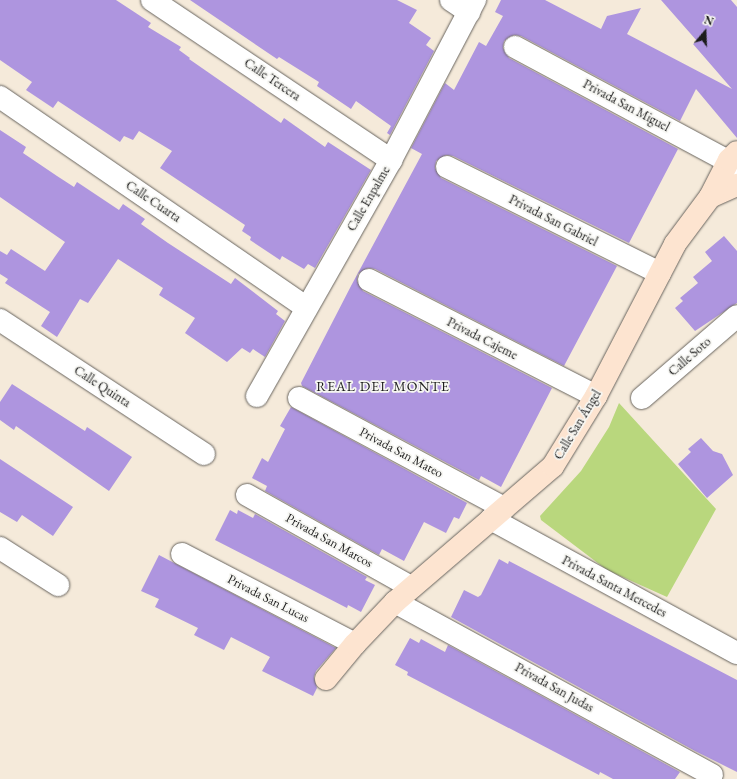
<!DOCTYPE html>
<meta charset="utf-8">
<style>
body{margin:0}
#map{position:relative;width:737px;height:779px;overflow:hidden;background:#f5eada;font-family:"EB Garamond",serif}
div>[style]{position:absolute}
.green>*{inset:0;background:#b9d77d}
.building>*{inset:0;background:#ae95df}
.roads{filter:drop-shadow(0 0 1px #68645e) drop-shadow(0 0 1px #68645e)}
.street>*{height:22px;margin:-11px;padding:0 11px;transform-origin:11px;border-radius:11px;background:#fff}
.secondary>*{height:22px;margin:-11px;padding:0 11px;transform-origin:11px;border-radius:11px;background:#fde4d0}
span{translate:-50% -50%;white-space:nowrap;text-align:center;line-height:1.15;-webkit-text-stroke:3.5px #f6f6f2;paint-order:stroke}
.street-label{font-size:13px;color:#1c1c1c}
.neighbourhood-label{font-size:14px;color:#1c1c1c;letter-spacing:1px}
.north{position:absolute;left:685px;top:12px;width:40px;height:40px;-webkit-text-stroke:3px #f6f6f2;paint-order:stroke;rotate:19deg;font-size:11px;font-weight:700;line-height:16px;text-align:center;color:#1c1c1c}
.north::after{content:'';display:block;margin:auto;width:14px;height:18px;background:#1c1c1c;clip-path:polygon(50% 0,100% 100%,50% 72%,0 100%)}
</style>
<div id="map">
<div class="green">
<div style="clip-path:polygon(619px 403px,716px 509px,667px 597px,607px 570px,541px 520px,540px 516px,581px 471px,609px 427px)"></div>
</div>
<div class="building">
<div style="clip-path:polygon(0 0,116px 0,151px 23px,148px 27px,181px 47px,179px 50px,190px 58px,189px 59px,281px 123px,284px 118px,325px 147px,328px 142px,371px 170px,315px 268px,308px 264px,304px 269px,282px 256px,280px 260px,250px 240px,251px 237px,242px 231px,245px 225px,160px 168px,172px 151px,139px 131px,133px 140px,124px 136px,120px 142px,58px 101px,53px 108px,26px 90px,32px 82px,0 60px)"></div>
<div style="clip-path:polygon(190px 0,397px 0,417px 10px,409px 23px,431px 38px,426px 45px,434px 51px,390px 135px,387px 133px,391px 126px,356px 101px,351px 109px,317px 86px,319px 82px,279px 57px,277px 59px)"></div>
<div style="clip-path:polygon(501px 0,545px 0,601px 29px,607px 16px,641px 8px,627px 34px,732px 89px,693px 44px,697px 41px,661px 0,731px 0,737px 7px,737px 138px,696px 89px,680px 121px,521px 36px,514px 35px,504px 41px,503px 48px,509px 58px,678px 149px,629px 243px,453px 156px,446px 155px,436px 161px,435px 168px,441px 178px,617px 266px,564px 366px,375px 269px,368px 268px,358px 274px,357px 281px,363px 291px,552px 388px,501px 487px,481px 476px,479px 480px,302px 386px,301px 383px,351px 286px,422px 154px,411px 148px,445px 83px,454px 90px,479px 42px,486px 46px,503px 16px,495px 12px)"></div>
<div style="clip-path:polygon(0 130px,26px 147px,23px 153px,57px 176px,74px 187px,77px 182px,119px 210px,123px 204px,145px 219px,141px 224px,168px 243px,231px 284px,235px 278px,278px 311px,276px 314px,285px 321px,265px 357px,253px 349px,250px 353px,242px 348px,227px 362px,185px 333px,195px 318px,159px 295px,163px 288px,118px 259px,88px 303px,80px 299px,57px 337px,41px 326px,50px 312px,5px 283px,8px 279px,0 274px,0 251px,7px 255px,11px 249px,45px 271px,65px 242px,0 197px)"></div>
<div style="clip-path:polygon(724px 236px,737px 251px,737px 303px,695px 331px,675px 308px,683px 301px,680px 298px,698px 283px,693px 277px,712px 261px,705px 252px)"></div>
<div style="clip-path:polygon(12px 384px,85px 431px,87px 427px,132px 457px,109px 491px,16px 426px,14px 430px,0 420px,0 402px)"></div>
<div style="clip-path:polygon(291px 407px,467px 503px,459px 519px,454px 517px,446px 533px,424px 522px,404px 561px,382px 549px,379px 555px,265px 491px,267px 486px,252px 478px,262px 458px,268px 462px,285px 429px,280px 426px)"></div>
<div style="clip-path:polygon(701px 438px,713px 451px,722px 454px,733px 475px,707px 498px,678px 464px,691px 452px,688px 449px)"></div>
<div style="clip-path:polygon(0 459px,73px 507px,53px 536px,22px 515px,17px 522px,0 512px)"></div>
<div style="clip-path:polygon(230px 510px,237px 514px,238px 510px,253px 518px,255px 514px,367px 577px,365px 580px,375px 585px,361px 612px,348px 605px,347px 608px,215px 540px)"></div>
<div style="clip-path:polygon(159px 555px,336px 648px,316px 671px,314px 677px,317px 688px,313px 696px,262px 671px,270px 657px,231px 637px,224px 650px,194px 635px,198px 628px,155px 607px,159px 599px,141px 591px)"></div>
<div style="clip-path:polygon(499px 559px,508px 564px,509px 561px,737px 680px,737px 772px,695px 751px,451px 617px,464px 590px,478px 597px,481px 595px)"></div>
<div style="clip-path:polygon(410px 638px,419px 643px,421px 639px,445px 652px,448px 645px,680px 772px,675px 779px,613px 779px,600px 772px,599px 775px,407px 675px,408px 672px,395px 665px)"></div>
</div>
<div class="roads">
<div class="street">
<div style="left:152px;top:0;width:288px;rotate:33.8deg"></div>
<div style="left:451px;top:0;width:22px;rotate:34deg"></div>
<div style="left:515px;top:47px;width:252px;rotate:28.2deg"></div>
<div style="left:0;top:97px;width:371px;rotate:34.5deg"></div>
<div style="left:447px;top:167px;width:238px;rotate:26.5deg"></div>
<div style="left:369px;top:280px;width:255px;rotate:27.1deg"></div>
<div style="left:0;top:320px;width:244px;rotate:33.3deg"></div>
<div style="left:257px;top:396px;width:271px;rotate:-60.4deg"></div>
<div style="left:391px;top:160px;width:181px;rotate:-62.3deg"></div>
<div style="left:299px;top:398px;width:233px;rotate:28.2deg"></div>
<div style="left:642px;top:398px;width:125px;rotate:-40.8deg"></div>
<div style="left:247px;top:495px;width:188px;rotate:29.3deg"></div>
<div style="left:491px;top:519px;width:280px;rotate:28.6deg"></div>
<div style="left:0;top:548px;width:69px;rotate:32.5deg"></div>
<div style="left:182px;top:554px;width:195px;rotate:27.5deg"></div>
<div style="left:395px;top:602px;width:361px;rotate:28.6deg"></div>
</div>
<div class="secondary">
<div style="left:710px;top:197px;width:30px;rotate:-24deg"></div>
<div style="left:326px;top:679px;width:45px;rotate:-50.4deg"></div>
<div style="left:355px;top:644px;width:58px;rotate:-46.4deg"></div>
<div style="left:395px;top:602px;width:208px;rotate:-40.7deg"></div>
<div style="left:553px;top:466px;width:82px;rotate:-58.4deg"></div>
<div style="left:596px;top:396px;width:171px;rotate:-62.5deg"></div>
<div style="left:675px;top:244px;width:59px;rotate:-53.3deg"></div>
<div style="left:710px;top:197px;width:42px;rotate:-62.8deg"></div>
<div style="left:729px;top:160px;width:11px;rotate:-45deg"></div>
</div>
</div>
<div class="street-label">
<span style="left:272px;top:80px;rotate:34deg">Calle Tercera</span>
<span style="left:626px;top:106px;rotate:28deg">Privada San Miguel</span>
<span style="left:369px;top:199px;rotate:-60deg">Calle Enpalme</span>
<span style="left:153px;top:202px;rotate:34deg">Calle Cuarta</span>
<span style="left:553px;top:221px;rotate:27deg">Privada San Gabriel</span>
<span style="left:482px;top:339px;rotate:27deg">Privada Cajeme</span>
<span style="left:690px;top:357px;rotate:-41deg">Calle Soto</span>
<span style="left:102px;top:387px;rotate:33deg">Calle Quinta</span>
<span style="left:578px;top:425px;rotate:-59deg">Calle San Ángel</span>
<span style="left:401px;top:453px;rotate:28deg">Privada San Mateo</span>
<span style="left:329px;top:541px;rotate:29deg">Privada San Marcos</span>
<span style="left:614px;top:587px;rotate:28deg">Privada Santa Mercedes</span>
<span style="left:268px;top:599px;rotate:27deg">Privada San Lucas</span>
<span style="left:554px;top:688px;rotate:29deg">Privada San Judas</span>
</div>
<div class="neighbourhood-label">
<span style="left:383px;top:386px">REAL DEL MONTE</span>
</div>
<div class="north">N</div>
</div>
